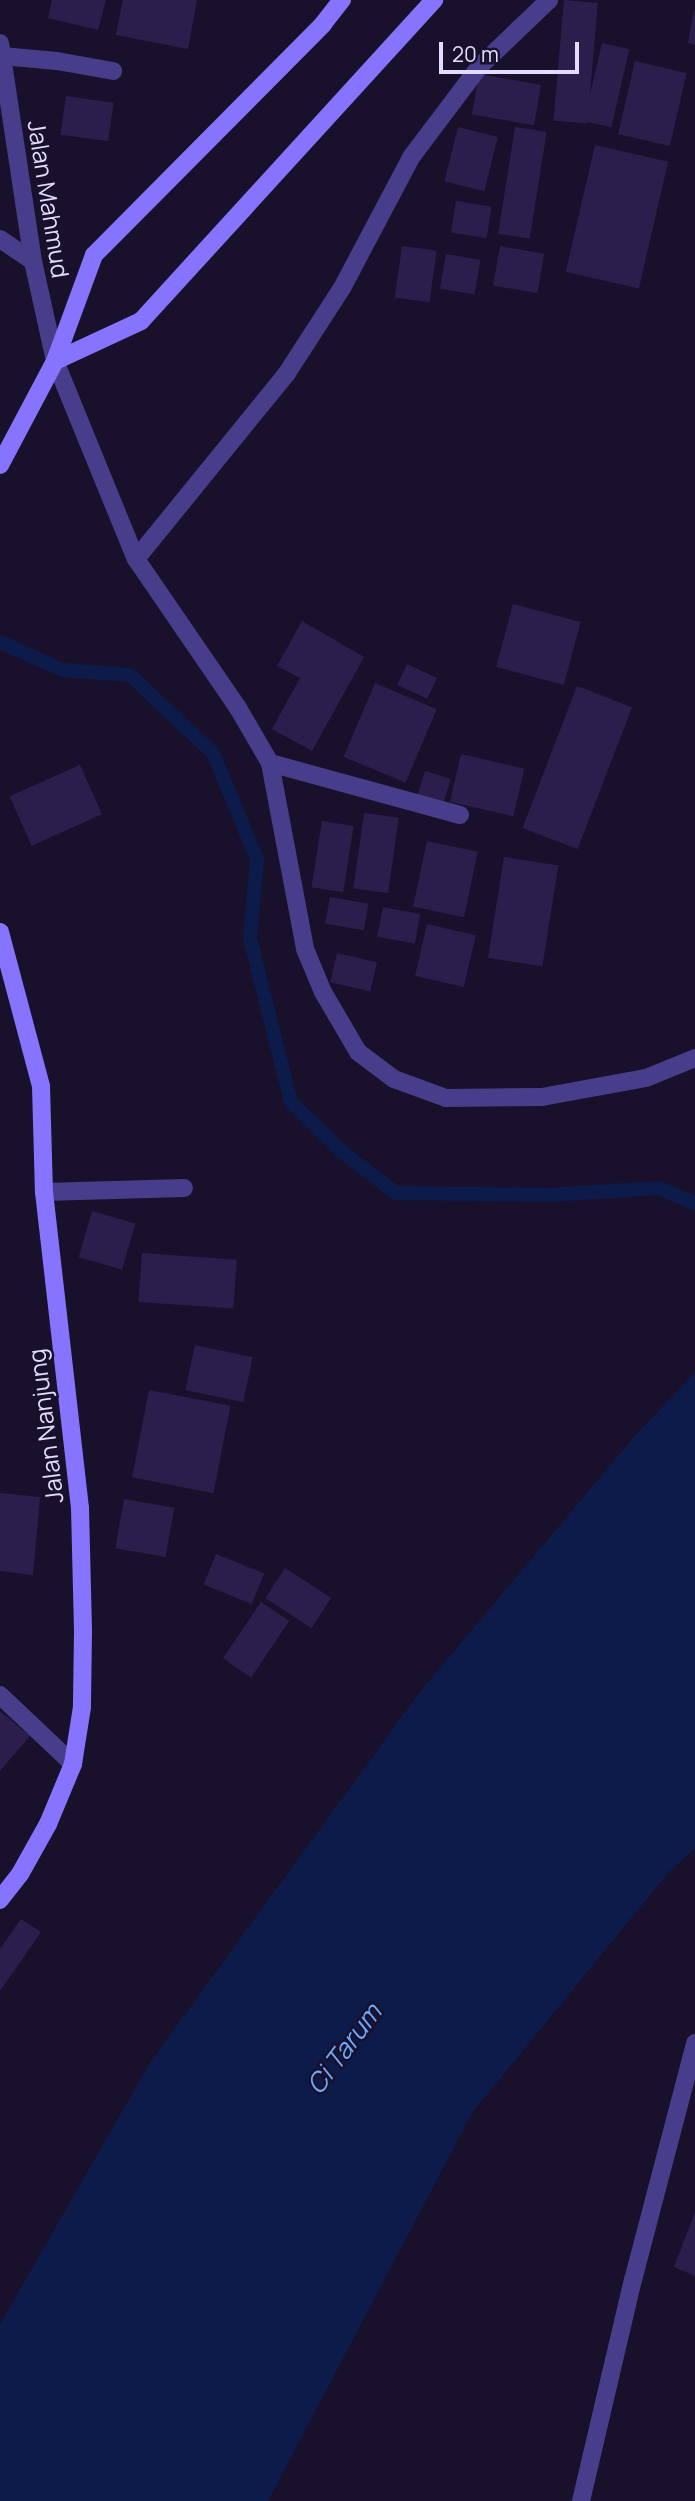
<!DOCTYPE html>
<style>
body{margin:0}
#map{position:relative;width:695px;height:2501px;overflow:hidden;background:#19112b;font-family:Manrope,sans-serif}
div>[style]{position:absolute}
.water>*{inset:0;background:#0c1b4a}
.stream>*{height:14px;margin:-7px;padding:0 7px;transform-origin:7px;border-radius:7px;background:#0c1b4a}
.building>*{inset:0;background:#2c1e4c;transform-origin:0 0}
.service>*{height:18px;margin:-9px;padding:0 9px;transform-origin:9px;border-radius:9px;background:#483d8a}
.minor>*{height:18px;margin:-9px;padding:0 9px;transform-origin:9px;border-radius:9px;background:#483d8a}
.tertiary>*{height:18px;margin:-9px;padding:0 9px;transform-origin:9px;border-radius:9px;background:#483d8a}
.secondary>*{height:18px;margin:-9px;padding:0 9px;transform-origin:9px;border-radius:9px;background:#8674fe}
span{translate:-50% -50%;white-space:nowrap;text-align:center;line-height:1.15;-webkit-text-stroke:5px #19112b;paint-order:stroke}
.street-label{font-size:24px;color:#e4dcff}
.water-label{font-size:26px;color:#6baafe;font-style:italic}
.scale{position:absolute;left:439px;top:42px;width:140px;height:32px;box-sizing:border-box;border:4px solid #e4dcff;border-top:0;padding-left:9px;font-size:21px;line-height:24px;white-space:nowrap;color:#e4dcff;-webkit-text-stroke:5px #19112b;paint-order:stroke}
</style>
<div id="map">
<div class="water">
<div style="clip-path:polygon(695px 1372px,695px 1848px,668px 1873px,472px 2113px,268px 2501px,0 2501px,0 2324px,151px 2061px,419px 1693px,633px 1438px)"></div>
</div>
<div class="stream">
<div style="left:0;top:642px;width:69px;rotate:24deg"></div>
<div style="left:63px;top:670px;width:67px;rotate:4.3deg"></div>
<div style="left:130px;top:675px;width:114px;rotate:43.2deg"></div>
<div style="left:213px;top:753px;width:115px;rotate:67.5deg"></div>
<div style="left:257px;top:859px;width:79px;rotate:95.1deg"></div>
<div style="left:250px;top:938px;width:169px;rotate:76deg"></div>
<div style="left:291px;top:1102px;width:70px;rotate:44.4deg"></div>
<div style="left:341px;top:1151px;width:69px;rotate:37.4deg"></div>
<div style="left:396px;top:1193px;width:153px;rotate:0.7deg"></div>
<div style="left:549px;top:1195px;width:110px;rotate:-3.6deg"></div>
<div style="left:659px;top:1188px;width:39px;rotate:23deg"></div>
</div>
<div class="building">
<div style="clip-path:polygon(52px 0,106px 0,98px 30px,48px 18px)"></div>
<div style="clip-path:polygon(123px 0,197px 0,188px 49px,116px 35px)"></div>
<div style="left:564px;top:0;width:34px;height:121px;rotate:5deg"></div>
<div style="clip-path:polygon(694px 11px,695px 11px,695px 45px,688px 43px)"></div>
<div style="left:602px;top:43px;width:28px;height:80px;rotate:13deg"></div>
<div style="left:635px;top:61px;width:53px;height:75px;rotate:13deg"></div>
<div style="left:479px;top:74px;width:63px;height:41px;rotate:10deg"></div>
<div style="left:66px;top:96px;width:48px;height:39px;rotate:8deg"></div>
<div style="left:458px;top:127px;width:41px;height:56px;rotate:14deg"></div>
<div style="left:515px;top:127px;width:32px;height:108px;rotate:9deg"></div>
<div style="left:595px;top:145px;width:75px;height:130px;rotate:13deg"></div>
<div style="left:456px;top:201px;width:36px;height:32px;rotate:9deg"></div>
<div style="left:402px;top:246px;width:35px;height:52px;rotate:8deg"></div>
<div style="left:500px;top:246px;width:45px;height:40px;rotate:10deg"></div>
<div style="left:446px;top:254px;width:35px;height:35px;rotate:10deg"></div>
<div style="left:513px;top:604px;width:70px;height:65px;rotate:15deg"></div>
<div style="clip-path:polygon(302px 621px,364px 657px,312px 751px,272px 729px,300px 678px,277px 666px)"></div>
<div style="left:407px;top:664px;width:33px;height:23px;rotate:25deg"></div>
<div style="left:375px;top:683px;width:67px;height:80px;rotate:23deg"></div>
<div style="left:577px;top:686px;width:59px;height:152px;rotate:21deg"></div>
<div style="left:461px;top:754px;width:65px;height:49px;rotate:13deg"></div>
<div style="left:80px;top:765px;width:54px;height:77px;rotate:66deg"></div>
<div style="left:425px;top:771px;width:27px;height:27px;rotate:17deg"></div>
<div style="left:364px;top:813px;width:35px;height:76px;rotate:8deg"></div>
<div style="left:322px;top:821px;width:32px;height:67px;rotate:9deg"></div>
<div style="left:427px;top:841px;width:52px;height:67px;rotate:12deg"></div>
<div style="left:504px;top:857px;width:55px;height:102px;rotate:9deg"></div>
<div style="left:330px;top:897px;width:39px;height:27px;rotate:10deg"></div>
<div style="left:383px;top:907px;width:38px;height:30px;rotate:11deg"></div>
<div style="left:427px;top:924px;width:50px;height:53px;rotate:13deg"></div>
<div style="left:337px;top:953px;width:41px;height:30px;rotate:13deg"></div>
<div style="left:92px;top:1211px;width:45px;height:48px;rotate:16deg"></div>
<div style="left:142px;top:1253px;width:95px;height:49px;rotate:4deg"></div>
<div style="left:195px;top:1345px;width:59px;height:46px;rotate:12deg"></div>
<div style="left:149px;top:1390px;width:83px;height:89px;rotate:11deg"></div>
<div style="clip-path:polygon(0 1493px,40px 1497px,33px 1575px,0 1571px)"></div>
<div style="left:124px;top:1499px;width:51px;height:50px;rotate:10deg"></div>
<div style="left:216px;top:1554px;width:52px;height:33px;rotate:22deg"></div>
<div style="left:285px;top:1568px;width:55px;height:36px;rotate:33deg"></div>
<div style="left:261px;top:1602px;width:34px;height:68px;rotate:34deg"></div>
<div style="clip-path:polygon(0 1711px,30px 1736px,0 1771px)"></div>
<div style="clip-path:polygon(21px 1919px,41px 1932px,0 1991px,0 1949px)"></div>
<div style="clip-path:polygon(695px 2212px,695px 2276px,674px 2267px)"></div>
</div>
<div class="service">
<div style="left:2px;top:56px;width:55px;rotate:5.2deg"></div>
<div style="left:57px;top:61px;width:57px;rotate:10.1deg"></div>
<div style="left:0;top:239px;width:40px;rotate:34deg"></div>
</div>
<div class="minor">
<div style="left:55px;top:361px;width:214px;rotate:67.8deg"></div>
<div style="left:136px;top:559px;width:181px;rotate:55.6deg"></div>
<div style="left:238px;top:708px;width:64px;rotate:59.8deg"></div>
<div style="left:270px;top:763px;width:189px;rotate:79.3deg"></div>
<div style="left:305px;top:949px;width:47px;rotate:67.3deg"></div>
<div style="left:323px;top:992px;width:69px;rotate:59.7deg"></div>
<div style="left:358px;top:1052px;width:45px;rotate:36.9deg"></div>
<div style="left:394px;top:1079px;width:55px;rotate:20.1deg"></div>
<div style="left:446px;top:1098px;width:96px;rotate:-0.6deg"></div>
<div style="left:542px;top:1097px;width:106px;rotate:-10.4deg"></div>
<div style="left:646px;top:1078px;width:53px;rotate:-22.2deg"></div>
<div style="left:136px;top:559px;width:240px;rotate:-50.9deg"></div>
<div style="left:287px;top:373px;width:101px;rotate:-57.1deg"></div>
<div style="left:342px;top:288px;width:149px;rotate:-62.1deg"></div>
<div style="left:412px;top:156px;width:111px;rotate:-53deg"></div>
<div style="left:479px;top:67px;width:97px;rotate:-43.7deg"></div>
<div style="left:270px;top:763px;width:197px;rotate:15.3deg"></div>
<div style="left:44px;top:1192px;width:140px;rotate:-1.6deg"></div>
<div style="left:0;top:1695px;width:100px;rotate:43.4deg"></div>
<div style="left:581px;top:2501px;width:227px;rotate:-76.8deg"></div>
<div style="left:633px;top:2280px;width:245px;rotate:-75.3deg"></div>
</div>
<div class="tertiary">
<div style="left:0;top:43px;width:220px;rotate:81.4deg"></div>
<div style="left:33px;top:261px;width:102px;rotate:77.6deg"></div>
</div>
<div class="secondary">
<div style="left:55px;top:361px;width:95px;rotate:-24.9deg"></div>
<div style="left:141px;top:321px;width:435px;rotate:-47.6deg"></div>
<div style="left:0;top:465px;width:118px;rotate:-62.1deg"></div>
<div style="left:55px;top:361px;width:113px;rotate:-69.8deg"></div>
<div style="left:94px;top:255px;width:325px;rotate:-45.2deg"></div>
<div style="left:323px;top:24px;width:31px;rotate:-52deg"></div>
<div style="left:0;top:932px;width:159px;rotate:75.1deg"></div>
<div style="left:41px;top:1086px;width:106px;rotate:88.4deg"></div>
<div style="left:44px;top:1192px;width:318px;rotate:83.5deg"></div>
<div style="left:80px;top:1508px;width:123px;rotate:88.6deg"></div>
<div style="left:83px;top:1631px;width:76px;rotate:90.8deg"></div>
<div style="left:82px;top:1707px;width:58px;rotate:99deg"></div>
<div style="left:73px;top:1764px;width:65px;rotate:112.6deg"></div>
<div style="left:48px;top:1824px;width:57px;rotate:119.2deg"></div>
<div style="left:20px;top:1874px;width:33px;rotate:128deg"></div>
</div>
<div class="street-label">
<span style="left:49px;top:199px;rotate:81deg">Jalan Mahmud</span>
<span style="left:45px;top:1426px;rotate:-97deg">Jalan Nanjung</span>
</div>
<div class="water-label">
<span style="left:344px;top:2049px;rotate:-53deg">Ci Tarum</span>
</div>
<div class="scale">20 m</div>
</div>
